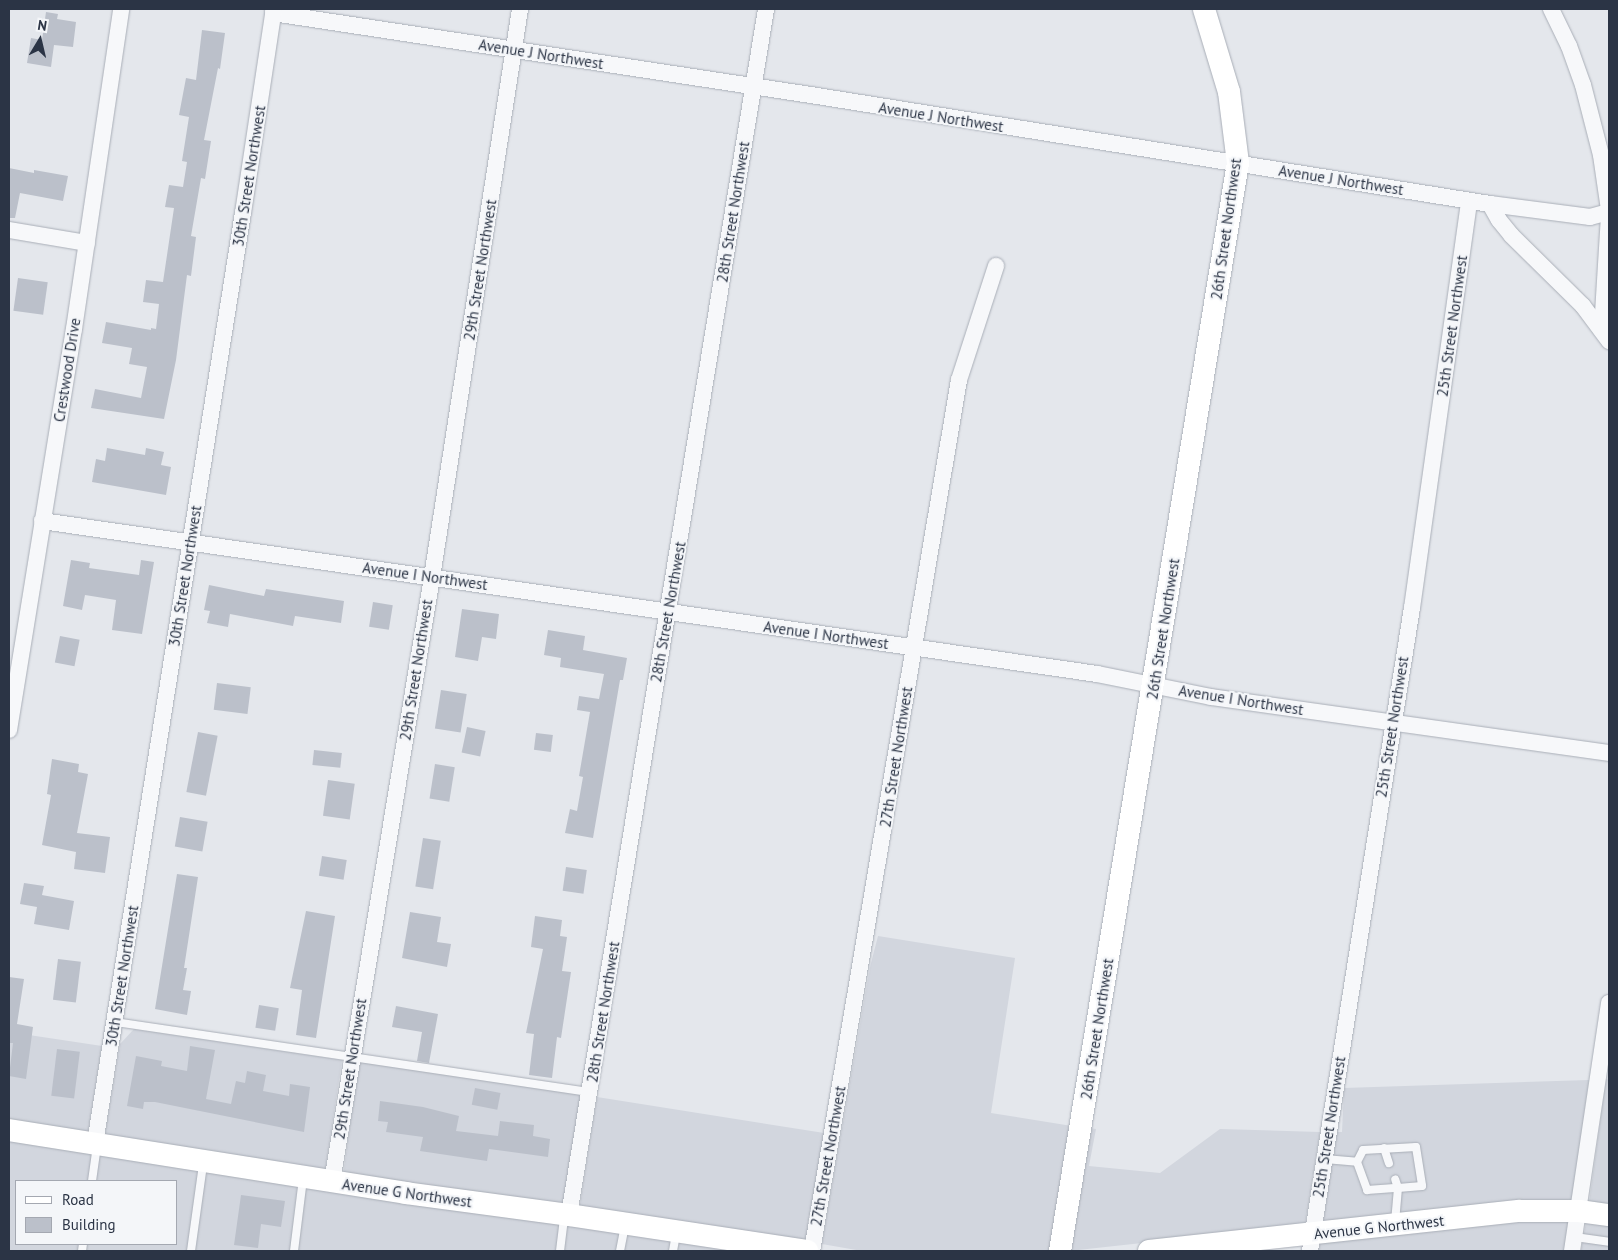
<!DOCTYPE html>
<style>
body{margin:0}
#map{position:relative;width:1618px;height:1260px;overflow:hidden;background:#e4e7ec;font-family:"PT Sans",sans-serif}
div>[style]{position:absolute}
.built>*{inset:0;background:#d2d6de;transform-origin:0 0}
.building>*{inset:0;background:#bbc0ca;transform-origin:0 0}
.roads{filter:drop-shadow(0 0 1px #a9aeb7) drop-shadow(0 0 1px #a9aeb7)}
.lane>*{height:8px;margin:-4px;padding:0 4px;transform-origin:4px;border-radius:4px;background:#f7f8fa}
.street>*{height:16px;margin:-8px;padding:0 8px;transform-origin:8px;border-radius:8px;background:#f7f8fa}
.secondary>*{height:22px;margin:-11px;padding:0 11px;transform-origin:11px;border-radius:11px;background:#fff}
span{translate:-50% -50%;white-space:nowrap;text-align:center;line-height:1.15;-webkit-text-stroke:4px #f4f6f9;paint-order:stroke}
.street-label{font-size:15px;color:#2b3445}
.frame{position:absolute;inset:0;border:10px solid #2b3445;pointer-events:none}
.legend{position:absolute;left:15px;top:1180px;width:162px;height:65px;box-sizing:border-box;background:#f4f6f9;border:1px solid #a4a8b1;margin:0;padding:6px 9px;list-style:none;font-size:15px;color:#2b3445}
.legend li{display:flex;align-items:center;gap:10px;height:25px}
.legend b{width:25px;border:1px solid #a4a8b1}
.north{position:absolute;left:15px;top:15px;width:50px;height:50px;-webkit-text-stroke:4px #f4f6f9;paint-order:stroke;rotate:9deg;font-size:14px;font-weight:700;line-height:20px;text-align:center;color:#2b3445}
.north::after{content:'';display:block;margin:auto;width:18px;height:22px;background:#2b3445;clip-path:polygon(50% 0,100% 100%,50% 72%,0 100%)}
</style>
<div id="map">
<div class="built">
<div style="clip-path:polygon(878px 936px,1015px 958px,991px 1113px,1072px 1126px,1052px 1251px,862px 1251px,822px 1244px,870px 967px)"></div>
<div style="clip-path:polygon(134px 1029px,342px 1060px,325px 1171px,105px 1135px,120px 1044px)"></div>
<div style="clip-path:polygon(9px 1032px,102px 1046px,88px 1132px,9px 1120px)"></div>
<div style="left:359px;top:1062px;width:224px;height:113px;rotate:8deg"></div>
<div style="clip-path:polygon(1606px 1079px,1609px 1080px,1609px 1206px,1589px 1203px)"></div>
<div style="clip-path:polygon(1589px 1080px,1572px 1202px,1323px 1223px,1337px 1132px,1342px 1132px,1344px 1088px)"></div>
<div style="left:597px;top:1097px;width:230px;height:111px;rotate:9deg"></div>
<div style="clip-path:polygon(1089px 1128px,1096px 1129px,1089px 1166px,1160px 1173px,1220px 1129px,1320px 1132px,1305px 1225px,1069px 1251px)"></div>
<div style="clip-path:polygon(evenodd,9px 1140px,568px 1225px,740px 1251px,9px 1251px,9px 1140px,16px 1181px,176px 1181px,176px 1244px,16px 1244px,16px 1181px)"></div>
<div style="clip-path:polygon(1520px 1221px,1569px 1221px,1564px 1251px,1318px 1251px,1320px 1243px)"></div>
<div style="clip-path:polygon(1586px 1222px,1609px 1225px,1609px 1251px,1581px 1251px)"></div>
</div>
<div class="building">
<div style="clip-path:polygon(46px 12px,58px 14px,57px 19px,76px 22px,73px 47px,54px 45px,51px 67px,27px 63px,31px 38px,42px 40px)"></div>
<div style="clip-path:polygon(202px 30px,225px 33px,220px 69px,218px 68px,204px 140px,211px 141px,205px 179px,201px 178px,191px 236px,196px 237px,191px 276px,187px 275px,176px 360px,164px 419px,91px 408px,95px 389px,141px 398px,147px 367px,129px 364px,132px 348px,102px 343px,106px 322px,151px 330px,151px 328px,156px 329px,159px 304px,143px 302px,146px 280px,163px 282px,174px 208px,165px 207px,169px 185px,183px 187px,187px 162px,182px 161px,189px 117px,179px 115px,186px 78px,196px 80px)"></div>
<div style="clip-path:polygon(9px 168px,34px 173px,34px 170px,68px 176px,63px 201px,20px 193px,15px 218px,9px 218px)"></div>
<div style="left:18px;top:278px;width:30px;height:33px;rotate:8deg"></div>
<div style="clip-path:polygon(107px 448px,145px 455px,146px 448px,164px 452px,161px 465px,171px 467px,166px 495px,92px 482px,96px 459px,105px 461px)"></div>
<div style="clip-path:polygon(71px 560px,90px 563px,89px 568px,139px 575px,141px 560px,154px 562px,142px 634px,112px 630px,116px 600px,85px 595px,82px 610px,63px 606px)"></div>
<div style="clip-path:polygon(209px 585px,264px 596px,266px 589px,344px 601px,341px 623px,295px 616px,293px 626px,230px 614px,228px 627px,207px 623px,210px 611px,204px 610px)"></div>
<div style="left:373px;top:602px;width:20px;height:25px;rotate:9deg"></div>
<div style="clip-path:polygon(462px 609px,499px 614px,496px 639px,482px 637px,478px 661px,455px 657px)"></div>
<div style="clip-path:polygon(548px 630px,585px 636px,583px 650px,627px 658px,623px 680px,620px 680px,593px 838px,565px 833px,570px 809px,577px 811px,583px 777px,579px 776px,590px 712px,577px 710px,579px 696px,599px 699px,604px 674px,560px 667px,561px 658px,544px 655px)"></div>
<div style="left:60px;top:636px;width:20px;height:27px;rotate:11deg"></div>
<div style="left:217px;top:683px;width:34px;height:27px;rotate:7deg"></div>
<div style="left:441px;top:690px;width:26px;height:39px;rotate:9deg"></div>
<div style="left:467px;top:727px;width:19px;height:26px;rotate:12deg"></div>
<div style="left:198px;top:732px;width:20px;height:61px;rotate:11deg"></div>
<div style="left:536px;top:733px;width:17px;height:17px;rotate:7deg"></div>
<div style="left:314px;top:750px;width:28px;height:15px;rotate:6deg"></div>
<div style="clip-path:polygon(52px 759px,79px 764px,78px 772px,88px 774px,77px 833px,110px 837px,105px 873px,74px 869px,76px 852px,42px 845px,51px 795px,47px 794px)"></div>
<div style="left:435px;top:764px;width:20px;height:35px;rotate:9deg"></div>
<div style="left:328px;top:780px;width:27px;height:36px;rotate:8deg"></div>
<div style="left:180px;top:817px;width:28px;height:30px;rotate:10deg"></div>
<div style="left:423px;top:838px;width:18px;height:49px;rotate:9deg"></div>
<div style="left:322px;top:856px;width:25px;height:20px;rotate:9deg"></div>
<div style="left:566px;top:867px;width:21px;height:24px;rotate:8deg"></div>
<div style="clip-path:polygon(177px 874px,198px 877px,184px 968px,187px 968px,183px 990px,191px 991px,187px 1015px,155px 1009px)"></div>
<div style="clip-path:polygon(24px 883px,44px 886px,42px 895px,74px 901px,69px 930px,34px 924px,37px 907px,20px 904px)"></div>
<div style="clip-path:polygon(306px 911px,335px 916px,316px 1038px,296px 1035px,302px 990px,290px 988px)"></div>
<div style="clip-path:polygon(410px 912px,441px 917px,437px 942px,451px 944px,447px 967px,402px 958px)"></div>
<div style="clip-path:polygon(535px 916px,562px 920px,560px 936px,567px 937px,562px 971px,571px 972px,561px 1038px,557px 1037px,552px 1078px,529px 1075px,534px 1034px,526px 1033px,543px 949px,531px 947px)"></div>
<div style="left:58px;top:959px;width:23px;height:41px;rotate:7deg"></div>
<div style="clip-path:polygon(9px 977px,24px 979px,17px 1024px,33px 1027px,26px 1079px,9px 1076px,13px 1043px,9px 1043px)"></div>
<div style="left:259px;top:1005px;width:20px;height:23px;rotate:9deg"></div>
<div style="clip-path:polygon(396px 1006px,438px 1014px,429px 1063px,417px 1061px,422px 1032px,392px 1027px)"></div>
<div style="clip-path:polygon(190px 1046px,215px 1050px,206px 1099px,231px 1104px,236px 1081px,245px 1083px,247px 1071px,266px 1075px,263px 1091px,289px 1096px,290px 1084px,310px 1087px,304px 1132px,155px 1102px,144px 1102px,143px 1109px,127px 1106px,136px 1056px,162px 1061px,161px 1066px,187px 1071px)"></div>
<div style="left:57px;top:1049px;width:23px;height:47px;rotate:7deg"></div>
<div style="left:475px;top:1088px;width:26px;height:17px;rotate:11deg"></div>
<div style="clip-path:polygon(380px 1101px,423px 1107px,459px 1116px,456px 1131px,498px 1136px,500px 1121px,534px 1125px,533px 1136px,550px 1139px,548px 1157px,489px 1149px,487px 1161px,420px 1151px,423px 1137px,386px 1132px,388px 1122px,378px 1121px)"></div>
<div style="clip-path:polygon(241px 1195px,285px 1201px,281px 1227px,261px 1224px,258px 1248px,234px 1245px)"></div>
</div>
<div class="roads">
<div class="lane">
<div style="left:115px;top:1022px;width:480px;rotate:8.4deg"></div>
<div style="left:1384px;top:1148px;width:16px;rotate:72deg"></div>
<div style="left:1325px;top:1159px;width:32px;rotate:5deg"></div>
<div style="left:1357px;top:1162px;width:30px;rotate:70deg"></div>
<div style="left:1367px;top:1190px;width:31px;rotate:-4deg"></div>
<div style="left:1398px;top:1188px;width:35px;rotate:95deg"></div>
<div style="left:1357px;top:1162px;width:13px;rotate:-63deg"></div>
<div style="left:1363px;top:1150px;width:53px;rotate:-3.2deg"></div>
<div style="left:1416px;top:1147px;width:39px;rotate:81deg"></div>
<div style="left:1422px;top:1186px;width:24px;rotate:175deg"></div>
<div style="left:1398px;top:1188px;width:9px;rotate:-108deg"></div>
<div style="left:92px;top:1181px;width:35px;rotate:-82deg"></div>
<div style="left:1575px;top:1237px;width:34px;rotate:8deg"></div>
<div style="left:82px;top:1251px;width:7px;rotate:-82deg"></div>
<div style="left:191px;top:1251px;width:88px;rotate:-82.1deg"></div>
<div style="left:294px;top:1251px;width:73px;rotate:-82.9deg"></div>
<div style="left:560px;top:1251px;width:34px;rotate:-83deg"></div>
<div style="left:620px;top:1251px;width:25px;rotate:-79deg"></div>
<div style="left:673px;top:1251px;width:17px;rotate:-80deg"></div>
</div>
<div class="street">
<div style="left:1551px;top:9px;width:41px;rotate:64.1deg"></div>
<div style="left:1569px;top:46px;width:41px;rotate:70.3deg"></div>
<div style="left:1583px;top:85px;width:72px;rotate:75.6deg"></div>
<div style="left:1601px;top:155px;width:56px;rotate:81.7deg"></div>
<div style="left:273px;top:13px;width:544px;rotate:8.67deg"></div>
<div style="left:811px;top:95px;width:688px;rotate:9.12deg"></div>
<div style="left:1490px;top:204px;width:101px;rotate:7.4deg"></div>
<div style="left:1590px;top:217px;width:20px;rotate:-15deg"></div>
<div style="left:1490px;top:204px;width:18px;rotate:61deg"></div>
<div style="left:1499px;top:220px;width:19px;rotate:51deg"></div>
<div style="left:1511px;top:235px;width:101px;rotate:44.6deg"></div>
<div style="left:1583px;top:306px;width:44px;rotate:53.4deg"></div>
<div style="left:9px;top:230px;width:79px;rotate:9.5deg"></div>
<div style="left:1602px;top:330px;width:113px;rotate:-86.5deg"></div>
<div style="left:42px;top:521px;width:1066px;rotate:8.25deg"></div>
<div style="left:1097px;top:674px;width:116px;rotate:11.4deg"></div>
<div style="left:1211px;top:697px;width:402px;rotate:8deg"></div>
<div style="left:9px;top:730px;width:406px;rotate:-80.8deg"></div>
<div style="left:74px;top:329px;width:323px;rotate:-81.6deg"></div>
<div style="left:95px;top:1143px;width:942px;rotate:-80.96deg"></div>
<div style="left:243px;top:213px;width:206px;rotate:-81.4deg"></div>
<div style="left:332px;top:1182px;width:613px;rotate:-80.61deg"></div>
<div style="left:432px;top:577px;width:575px;rotate:-81.19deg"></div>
<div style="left:569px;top:1215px;width:1222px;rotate:-80.72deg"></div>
<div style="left:812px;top:1251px;width:883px;rotate:-80.42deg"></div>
<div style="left:959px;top:380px;width:120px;rotate:-72deg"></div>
<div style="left:1310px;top:1251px;width:651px;rotate:-80.99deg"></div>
<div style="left:1412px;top:608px;width:411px;rotate:-82deg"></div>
<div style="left:1572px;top:1251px;width:251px;rotate:-81.5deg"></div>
</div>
<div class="secondary">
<div style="left:9px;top:1130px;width:402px;rotate:9deg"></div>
<div style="left:406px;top:1193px;width:164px;rotate:7.7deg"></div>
<div style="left:569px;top:1215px;width:241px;rotate:8.6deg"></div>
<div style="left:1060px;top:1251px;width:1102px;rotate:-80.71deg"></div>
<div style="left:1238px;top:163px;width:72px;rotate:-97.2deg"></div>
<div style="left:1229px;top:92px;width:87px;rotate:-106.8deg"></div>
<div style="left:1149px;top:1251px;width:373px;rotate:-6.2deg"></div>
<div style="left:1520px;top:1211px;width:59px"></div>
<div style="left:1579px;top:1211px;width:30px;rotate:8deg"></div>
</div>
</div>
<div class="street-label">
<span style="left:541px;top:54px;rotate:9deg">Avenue J Northwest</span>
<span style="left:941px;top:117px;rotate:9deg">Avenue J Northwest</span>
<span style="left:249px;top:176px;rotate:-81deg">30th Street Northwest</span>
<span style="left:1341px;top:180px;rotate:9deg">Avenue J Northwest</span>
<span style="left:733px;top:212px;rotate:-81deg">28th Street Northwest</span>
<span style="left:1226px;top:229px;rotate:-82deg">26th Street Northwest</span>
<span style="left:480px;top:270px;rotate:-81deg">29th Street Northwest</span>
<span style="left:1452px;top:326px;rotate:-82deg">25th Street Northwest</span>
<span style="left:67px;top:370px;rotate:-81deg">Crestwood Drive</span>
<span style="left:185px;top:576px;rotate:-81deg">30th Street Northwest</span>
<span style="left:425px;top:576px;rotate:8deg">Avenue I Northwest</span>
<span style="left:668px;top:612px;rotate:-80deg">28th Street Northwest</span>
<span style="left:1163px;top:629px;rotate:-81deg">26th Street Northwest</span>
<span style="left:826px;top:635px;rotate:8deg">Avenue I Northwest</span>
<span style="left:416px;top:670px;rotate:-81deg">29th Street Northwest</span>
<span style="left:1241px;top:700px;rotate:9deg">Avenue I Northwest</span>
<span style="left:1392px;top:727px;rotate:-81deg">25th Street Northwest</span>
<span style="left:896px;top:757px;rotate:-81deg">27th Street Northwest</span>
<span style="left:122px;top:976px;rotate:-81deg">30th Street Northwest</span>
<span style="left:603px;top:1012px;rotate:-81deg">28th Street Northwest</span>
<span style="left:1097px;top:1029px;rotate:-81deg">26th Street Northwest</span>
<span style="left:350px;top:1069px;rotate:-81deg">29th Street Northwest</span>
<span style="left:1329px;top:1127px;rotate:-81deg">25th Street Northwest</span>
<span style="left:828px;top:1156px;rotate:-80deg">27th Street Northwest</span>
<span style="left:407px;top:1193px;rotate:8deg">Avenue G Northwest</span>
<span style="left:1379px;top:1227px;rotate:-6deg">Avenue G Northwest</span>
</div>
<div class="frame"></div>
<ul class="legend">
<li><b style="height:6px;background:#fff"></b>Road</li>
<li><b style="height:14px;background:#bbc0ca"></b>Building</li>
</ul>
<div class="north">N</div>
</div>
